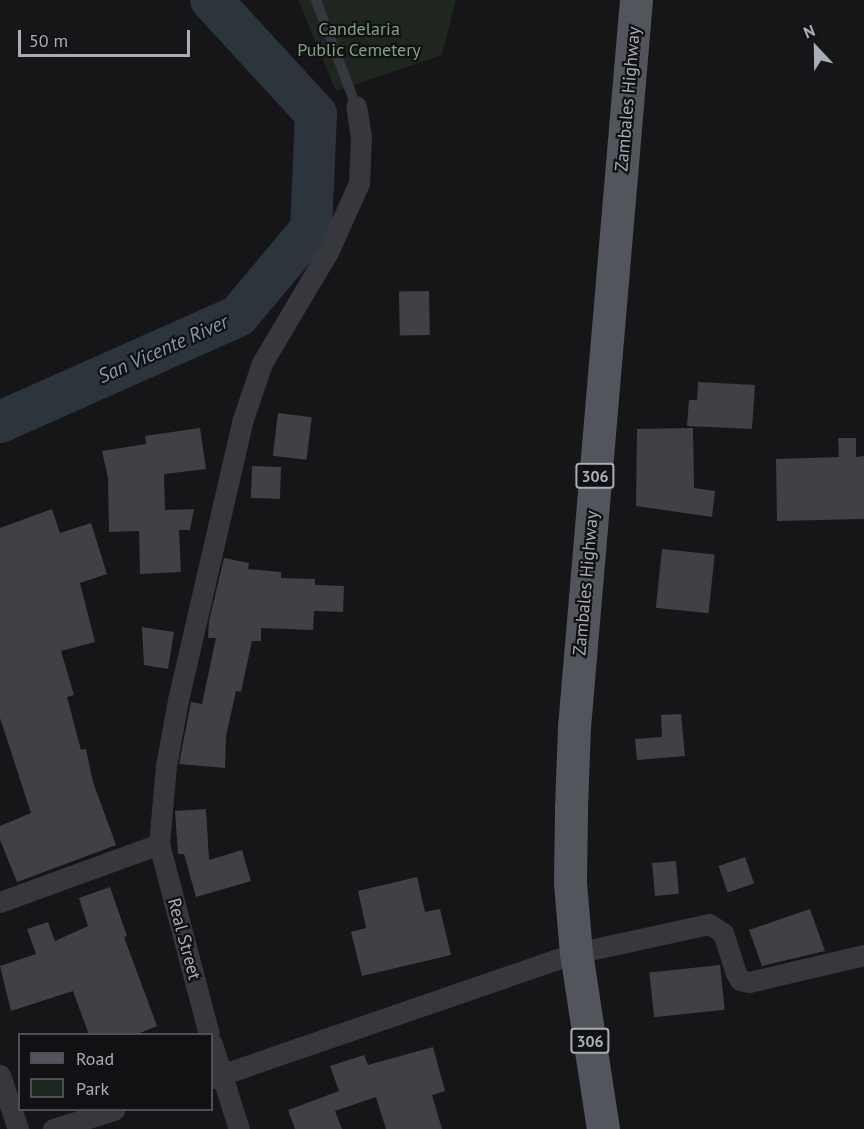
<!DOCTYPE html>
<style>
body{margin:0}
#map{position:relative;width:864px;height:1129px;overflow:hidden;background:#161618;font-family:"PT Sans",sans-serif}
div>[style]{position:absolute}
.green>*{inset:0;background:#1e261f}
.river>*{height:42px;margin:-21px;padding:0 21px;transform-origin:21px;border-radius:21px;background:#2c353c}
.building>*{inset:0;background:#404145;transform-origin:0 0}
.service>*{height:10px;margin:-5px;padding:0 5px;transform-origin:5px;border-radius:5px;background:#37383d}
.minor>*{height:21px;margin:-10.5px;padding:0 10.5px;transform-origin:10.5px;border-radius:10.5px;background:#37383d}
.primary>*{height:33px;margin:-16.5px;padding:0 16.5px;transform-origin:16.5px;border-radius:16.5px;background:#53555c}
span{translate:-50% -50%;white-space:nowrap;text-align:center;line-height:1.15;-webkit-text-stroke:4.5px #111113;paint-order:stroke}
.shield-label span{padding:2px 4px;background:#111113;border:2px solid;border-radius:4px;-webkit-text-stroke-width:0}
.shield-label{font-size:16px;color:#a8adb8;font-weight:700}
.park-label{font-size:18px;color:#7fa381}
.street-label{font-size:18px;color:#a8adb8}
.water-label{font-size:20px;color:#7f9bb3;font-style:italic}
.legend{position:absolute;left:18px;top:1033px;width:195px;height:78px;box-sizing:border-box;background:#111113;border:2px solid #4d4f55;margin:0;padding:8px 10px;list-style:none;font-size:18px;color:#a8adb8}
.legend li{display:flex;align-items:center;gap:12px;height:30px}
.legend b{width:30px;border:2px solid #4d4f55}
.north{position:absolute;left:786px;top:18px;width:60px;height:60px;-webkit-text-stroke:4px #111113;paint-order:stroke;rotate:338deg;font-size:16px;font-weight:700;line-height:24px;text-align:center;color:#a8adb8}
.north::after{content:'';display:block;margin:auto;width:21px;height:27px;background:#a8adb8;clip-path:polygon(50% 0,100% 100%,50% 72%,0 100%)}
.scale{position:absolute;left:18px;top:30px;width:172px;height:27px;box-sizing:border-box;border:3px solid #a8adb8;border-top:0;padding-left:8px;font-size:18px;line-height:21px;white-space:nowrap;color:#a8adb8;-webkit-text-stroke:4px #111113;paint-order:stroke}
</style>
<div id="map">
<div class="green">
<div style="clip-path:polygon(298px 0,456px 0,442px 55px,336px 91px)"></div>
</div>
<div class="river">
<div style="left:0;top:422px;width:261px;rotate:-24deg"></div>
<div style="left:238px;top:316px;width:114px;rotate:-50deg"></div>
<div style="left:311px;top:229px;width:115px;rotate:-87.5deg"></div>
<div style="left:316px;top:114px;width:155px;rotate:-132.6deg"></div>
</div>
<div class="building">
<div style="left:429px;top:291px;width:44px;height:30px;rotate:89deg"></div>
<div style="clip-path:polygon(698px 382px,755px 385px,752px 429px,687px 426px,689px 400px,697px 400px)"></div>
<div style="left:278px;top:413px;width:34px;height:43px;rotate:7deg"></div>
<div style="clip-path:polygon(200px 428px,206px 469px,164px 474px,165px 510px,194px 509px,190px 530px,179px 530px,181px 572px,140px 574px,139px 531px,109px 532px,108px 478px,102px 451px,146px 444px,145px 436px)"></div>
<div style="clip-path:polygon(693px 428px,694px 488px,715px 491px,712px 517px,636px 506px,637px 429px)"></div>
<div style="clip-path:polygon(838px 438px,856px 438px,856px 457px,864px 456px,864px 519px,777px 521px,776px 459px,839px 457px)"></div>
<div style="left:252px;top:466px;width:29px;height:32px;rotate:2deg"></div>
<div style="clip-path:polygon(52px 509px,60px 533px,91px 523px,107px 574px,80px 583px,95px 642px,61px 651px,74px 695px,67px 697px,81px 750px,86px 749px,93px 782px,116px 845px,17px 882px,0 840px,0 826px,31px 813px,0 718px,0 528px)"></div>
<div style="left:662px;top:549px;width:53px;height:59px;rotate:6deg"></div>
<div style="clip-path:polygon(224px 558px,249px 563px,248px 569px,281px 572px,281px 578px,315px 579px,315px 585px,344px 586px,343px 612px,314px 611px,313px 630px,261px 628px,261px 641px,252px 641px,241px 692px,236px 691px,226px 736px,225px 768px,179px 764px,191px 702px,202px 704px,216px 638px,208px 638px,209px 621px)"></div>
<div style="clip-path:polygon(142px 627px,174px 632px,168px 669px,144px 665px)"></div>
<div style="clip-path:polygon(681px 714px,685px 756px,637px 760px,635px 739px,662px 737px,661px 715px)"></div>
<div style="clip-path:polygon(206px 809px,209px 860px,242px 850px,251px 881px,196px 897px,184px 854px,178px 854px,175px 811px)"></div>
<div style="left:745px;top:857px;width:28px;height:28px;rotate:71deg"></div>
<div style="left:676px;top:861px;width:33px;height:24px;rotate:85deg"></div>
<div style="clip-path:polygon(417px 877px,425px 912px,440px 909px,451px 955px,362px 976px,351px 932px,366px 928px,358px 891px)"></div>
<div style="clip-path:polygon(110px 887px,127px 936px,124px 937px,157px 1026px,135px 1035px,89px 1035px,73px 991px,11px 1011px,0 966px,36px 954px,27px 929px,48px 922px,55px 941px,88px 926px,79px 898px)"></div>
<div style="clip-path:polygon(810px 909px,825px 951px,762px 966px,749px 930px)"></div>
<div style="left:720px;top:965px;width:45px;height:71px;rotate:84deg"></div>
<div style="clip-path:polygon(433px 1047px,445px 1091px,432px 1095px,442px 1129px,386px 1129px,376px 1097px,335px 1111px,342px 1129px,295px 1129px,288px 1110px,339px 1091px,330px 1066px,364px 1055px,368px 1065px)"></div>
</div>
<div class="service">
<div style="left:316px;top:0;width:113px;rotate:69.3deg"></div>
</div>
<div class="minor">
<div style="left:159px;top:844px;width:196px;rotate:75.3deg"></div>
<div style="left:0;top:902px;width:169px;rotate:-20deg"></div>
<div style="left:159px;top:844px;width:78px;rotate:-84.9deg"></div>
<div style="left:166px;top:766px;width:67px;rotate:-79.7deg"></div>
<div style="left:178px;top:700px;width:288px;rotate:-77deg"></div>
<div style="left:243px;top:419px;width:59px;rotate:-71.3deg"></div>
<div style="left:262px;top:363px;width:129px;rotate:-59.3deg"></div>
<div style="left:328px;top:252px;width:76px;rotate:-65.8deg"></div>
<div style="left:359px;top:183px;width:46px;rotate:-87.5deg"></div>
<div style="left:361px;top:137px;width:31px;rotate:-99deg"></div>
<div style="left:212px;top:1044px;width:89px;rotate:72.4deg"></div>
<div style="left:0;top:1075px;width:57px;rotate:71.6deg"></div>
<div style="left:212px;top:1078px;width:385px;rotate:-19deg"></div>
<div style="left:576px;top:953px;width:136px;rotate:-12.3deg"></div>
<div style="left:709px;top:924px;width:17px;rotate:33deg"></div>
<div style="left:723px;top:933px;width:42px;rotate:72deg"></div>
<div style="left:736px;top:973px;width:8px;rotate:60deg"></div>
<div style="left:740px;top:980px;width:9px;rotate:13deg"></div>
<div style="left:749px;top:982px;width:118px;rotate:-13.2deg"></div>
<div style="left:53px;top:1129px;width:64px;rotate:-17.3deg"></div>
</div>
<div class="primary">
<div style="left:603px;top:1129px;width:178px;rotate:-98.7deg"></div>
<div style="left:576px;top:953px;width:70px;rotate:-94.9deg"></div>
<div style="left:570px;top:883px;width:75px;rotate:-89.2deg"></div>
<div style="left:571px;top:808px;width:81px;rotate:-87.9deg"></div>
<div style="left:574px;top:727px;width:730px;rotate:-85.13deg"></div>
</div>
<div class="shield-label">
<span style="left:595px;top:476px">306</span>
<span style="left:590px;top:1041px">306</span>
</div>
<div class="park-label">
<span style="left:359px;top:40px">Candelaria<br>Public Cemetery</span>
</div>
<div class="street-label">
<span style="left:628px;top:99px;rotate:-85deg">Zambales Highway</span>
<span style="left:586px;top:583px;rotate:-85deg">Zambales Highway</span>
<span style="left:184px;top:939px;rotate:75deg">Real Street</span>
</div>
<div class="water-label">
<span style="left:163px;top:349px;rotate:-24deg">San Vicente River</span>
</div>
<ul class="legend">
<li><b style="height:8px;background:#53555c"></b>Road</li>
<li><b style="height:16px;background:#1e261f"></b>Park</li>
</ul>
<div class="north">N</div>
<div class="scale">50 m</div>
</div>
